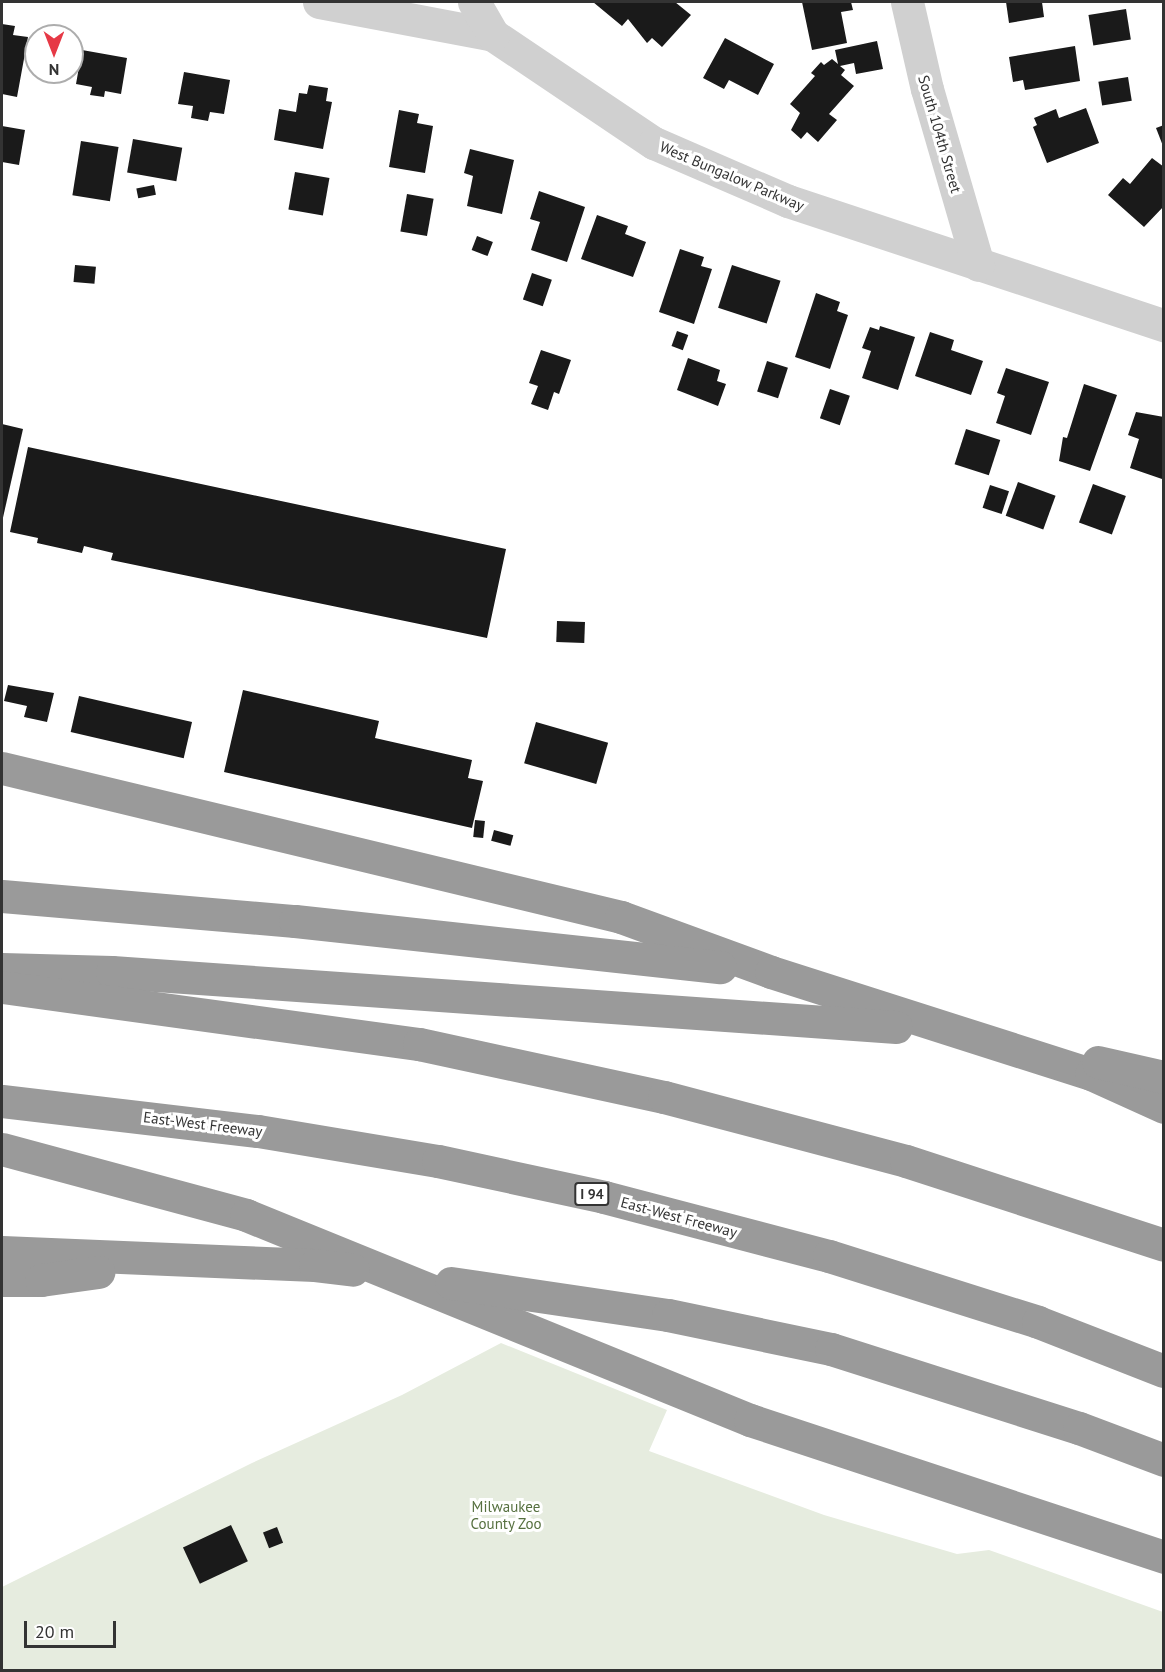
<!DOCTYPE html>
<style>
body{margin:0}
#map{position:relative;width:1165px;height:1672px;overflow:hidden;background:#fff;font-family:"PT Sans",sans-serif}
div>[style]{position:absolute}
.green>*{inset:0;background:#e6ecdf}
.building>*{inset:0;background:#1a1a1a;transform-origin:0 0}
.minor>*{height:33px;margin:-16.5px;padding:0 16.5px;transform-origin:16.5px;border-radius:16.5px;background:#d0d0d0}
.motorway>*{height:33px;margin:-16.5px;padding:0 16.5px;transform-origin:16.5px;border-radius:16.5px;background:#9a9a9a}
span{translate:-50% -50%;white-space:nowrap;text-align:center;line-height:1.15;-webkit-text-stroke:6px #fff;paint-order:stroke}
.shield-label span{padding:2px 4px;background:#fff;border:2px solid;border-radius:4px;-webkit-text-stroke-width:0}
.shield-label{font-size:14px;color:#333;font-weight:700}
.street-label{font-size:15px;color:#333}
.park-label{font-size:15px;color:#56703f}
.frame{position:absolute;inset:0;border:3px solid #333;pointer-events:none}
.north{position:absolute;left:24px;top:24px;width:60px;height:60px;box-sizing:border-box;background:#fff;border:2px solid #adadad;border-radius:50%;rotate:180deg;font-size:16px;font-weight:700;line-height:24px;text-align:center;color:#333}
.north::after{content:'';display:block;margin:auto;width:21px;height:27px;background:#e63946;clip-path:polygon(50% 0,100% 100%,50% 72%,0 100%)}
.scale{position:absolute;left:24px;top:1621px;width:92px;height:27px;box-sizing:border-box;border:3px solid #333;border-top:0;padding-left:8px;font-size:18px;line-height:21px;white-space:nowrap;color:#333;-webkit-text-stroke:4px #fff;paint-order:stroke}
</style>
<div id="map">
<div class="green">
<div style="clip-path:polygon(501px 1343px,667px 1410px,649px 1451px,824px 1515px,957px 1554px,989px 1550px,1163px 1612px,1163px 1670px,2px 1670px,2px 1587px,252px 1463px,402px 1395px)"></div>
</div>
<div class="building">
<div style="clip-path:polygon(593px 2px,675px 2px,691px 15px,662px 47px,652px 38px,647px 43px,628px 19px,622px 26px)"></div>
<div style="clip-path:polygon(802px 2px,851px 2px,853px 10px,841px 12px,847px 43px,812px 50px)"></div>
<div style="clip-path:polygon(1006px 2px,1042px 2px,1044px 17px,1009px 23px)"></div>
<div style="left:1126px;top:9px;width:31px;height:38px;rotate:81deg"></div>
<div style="clip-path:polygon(2px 24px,15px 26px,13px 35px,28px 37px,17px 97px,2px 94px)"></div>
<div style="clip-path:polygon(725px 38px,774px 64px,758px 95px,729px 80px,724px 89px,703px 78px)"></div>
<div style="clip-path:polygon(877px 41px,883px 69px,856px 74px,854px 63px,840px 66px,845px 70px,841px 75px,854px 86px,829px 114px,837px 120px,818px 142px,807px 132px,801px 139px,791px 130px,800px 113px,790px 104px,815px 76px,811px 73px,821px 62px,824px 65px,832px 59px,838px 64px,835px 50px)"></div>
<div style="clip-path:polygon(1075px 46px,1080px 81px,1025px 90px,1023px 80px,1013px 82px,1009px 57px)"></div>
<div style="clip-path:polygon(82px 50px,127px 58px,121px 94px,105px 91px,104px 97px,90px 95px,92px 87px,76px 84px)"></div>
<div style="clip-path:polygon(184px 72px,230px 80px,224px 114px,210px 112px,208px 121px,191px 118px,193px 106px,178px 104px)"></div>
<div style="left:1128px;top:77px;width:24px;height:30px;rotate:81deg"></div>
<div style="clip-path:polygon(309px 85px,328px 88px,326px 101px,332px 102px,323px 149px,274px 140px,279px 109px,296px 112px,299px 93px,307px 94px)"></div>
<div style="clip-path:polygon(1086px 108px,1099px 143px,1047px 163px,1033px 127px,1037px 125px,1034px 118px,1056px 109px,1059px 118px)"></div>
<div style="clip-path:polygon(399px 110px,419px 114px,417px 123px,433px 126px,425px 173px,389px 167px)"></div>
<div style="clip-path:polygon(1164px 125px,1164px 146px,1163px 146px,1156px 128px)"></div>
<div style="clip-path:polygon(2px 126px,25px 130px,19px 165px,2px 162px)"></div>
<div style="left:133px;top:139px;width:50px;height:34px;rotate:10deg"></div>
<div style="left:81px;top:141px;width:38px;height:55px;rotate:9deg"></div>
<div style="clip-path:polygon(470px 149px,514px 160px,502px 214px,467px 206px,473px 176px,464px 173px)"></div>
<div style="clip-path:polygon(1152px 158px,1164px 167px,1164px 206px,1144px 227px,1108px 195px,1123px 178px,1130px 184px)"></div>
<div style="left:295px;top:172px;width:35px;height:38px;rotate:10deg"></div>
<div style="left:154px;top:185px;width:10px;height:18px;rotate:79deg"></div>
<div style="clip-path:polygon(539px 191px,585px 207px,567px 262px,531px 250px,540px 222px,530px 219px)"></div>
<div style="left:407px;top:194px;width:27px;height:38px;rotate:10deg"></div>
<div style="clip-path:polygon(597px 215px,628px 226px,625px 234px,646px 242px,633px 277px,581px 259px)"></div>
<div style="left:477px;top:236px;width:17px;height:15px;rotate:21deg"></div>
<div style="clip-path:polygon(680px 249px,704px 257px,701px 266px,712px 269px,694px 324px,659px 312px)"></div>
<div style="left:75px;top:265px;width:21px;height:17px;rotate:5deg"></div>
<div style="left:732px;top:265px;width:51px;height:45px;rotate:18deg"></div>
<div style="left:532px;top:273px;width:21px;height:28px;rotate:19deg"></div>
<div style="clip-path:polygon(816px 293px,840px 302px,837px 311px,848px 315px,830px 369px,795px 357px)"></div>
<div style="clip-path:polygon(880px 326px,915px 337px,898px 390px,862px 378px,871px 351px,862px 348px,870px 327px,879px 330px)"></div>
<div style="left:677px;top:331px;width:12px;height:16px;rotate:20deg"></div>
<div style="clip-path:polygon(930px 332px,954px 340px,951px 350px,983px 361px,971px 395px,915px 376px)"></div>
<div style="clip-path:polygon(541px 350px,571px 360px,559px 394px,554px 392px,548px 410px,531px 404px,538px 386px,529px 383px)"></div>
<div style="clip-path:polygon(688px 358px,720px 370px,717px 381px,726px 384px,718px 406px,677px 390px)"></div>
<div style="left:767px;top:361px;width:22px;height:32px;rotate:18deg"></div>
<div style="clip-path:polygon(1006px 368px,1049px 382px,1031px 435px,996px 423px,1005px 396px,997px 393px)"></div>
<div style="clip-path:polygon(1084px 384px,1117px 395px,1090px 471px,1059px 461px,1063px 437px,1067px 438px)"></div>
<div style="left:830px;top:389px;width:21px;height:31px;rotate:19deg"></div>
<div style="clip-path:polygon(1136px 412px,1164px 417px,1162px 479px,1130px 468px,1139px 439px,1128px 435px)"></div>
<div style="clip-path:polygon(2px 424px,23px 429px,2px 522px)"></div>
<div style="left:966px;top:429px;width:36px;height:37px;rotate:18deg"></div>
<div style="clip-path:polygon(28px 447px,506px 549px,487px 638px,111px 560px,113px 553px,84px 546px,82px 553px,37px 543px,38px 538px,10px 532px)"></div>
<div style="left:1018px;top:482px;width:40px;height:36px;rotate:20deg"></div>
<div style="left:1093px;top:484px;width:35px;height:41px;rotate:20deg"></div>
<div style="left:990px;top:485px;width:20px;height:24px;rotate:18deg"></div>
<div style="left:557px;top:621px;width:28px;height:21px;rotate:2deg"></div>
<div style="clip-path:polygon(8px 685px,54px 693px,47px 722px,24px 717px,27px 706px,4px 701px)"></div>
<div style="clip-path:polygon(243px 690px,379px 721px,375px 738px,472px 760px,468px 778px,483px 781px,472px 828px,224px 772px)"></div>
<div style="left:79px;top:696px;width:116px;height:37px;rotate:13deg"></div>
<div style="left:536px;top:722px;width:75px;height:43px;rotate:16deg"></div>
<div style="left:475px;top:820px;width:10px;height:17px;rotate:6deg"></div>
<div style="left:494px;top:830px;width:20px;height:11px;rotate:15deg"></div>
<div style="left:231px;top:1525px;width:40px;height:53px;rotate:65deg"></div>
<div style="left:277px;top:1527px;width:17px;height:15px;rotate:69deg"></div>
</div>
<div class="minor">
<div style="left:319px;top:2px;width:177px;rotate:10.7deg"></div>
<div style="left:493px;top:35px;width:194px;rotate:33.9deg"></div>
<div style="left:654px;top:143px;width:146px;rotate:23.4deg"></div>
<div style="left:788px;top:201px;width:396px;rotate:18.3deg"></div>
<div style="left:474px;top:2px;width:38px;rotate:60deg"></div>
<div style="left:907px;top:2px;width:89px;rotate:77.1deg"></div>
<div style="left:927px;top:89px;width:183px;rotate:73.8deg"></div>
</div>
<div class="motorway">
<div style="left:2px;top:768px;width:637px;rotate:13.53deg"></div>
<div style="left:621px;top:917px;width:160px;rotate:20.1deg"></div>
<div style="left:771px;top:972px;width:336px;rotate:17.7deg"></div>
<div style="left:1091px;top:1074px;width:80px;rotate:24.3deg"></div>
<div style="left:2px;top:896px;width:294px;rotate:4.9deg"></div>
<div style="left:295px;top:921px;width:428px;rotate:6.2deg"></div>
<div style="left:2px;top:969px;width:110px;rotate:1.6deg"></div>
<div style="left:112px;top:972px;width:786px;rotate:4.01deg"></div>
<div style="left:2px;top:987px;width:421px;rotate:7.8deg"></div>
<div style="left:419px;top:1044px;width:251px;rotate:12.2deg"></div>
<div style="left:664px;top:1097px;width:250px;rotate:14.8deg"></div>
<div style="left:906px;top:1161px;width:271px;rotate:18deg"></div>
<div style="left:1098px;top:1062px;width:68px;rotate:12.8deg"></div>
<div style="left:2px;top:1101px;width:258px;rotate:6.7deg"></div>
<div style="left:258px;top:1131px;width:182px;rotate:9.5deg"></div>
<div style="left:438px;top:1161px;width:170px;rotate:12.2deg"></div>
<div style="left:604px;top:1197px;width:233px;rotate:14.7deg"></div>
<div style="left:829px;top:1256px;width:219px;rotate:17.5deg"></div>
<div style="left:1038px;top:1322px;width:135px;rotate:21.3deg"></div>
<div style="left:2px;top:1149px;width:253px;rotate:15.1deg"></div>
<div style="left:246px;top:1215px;width:544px;rotate:22.13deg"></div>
<div style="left:750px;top:1420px;width:436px;rotate:18.3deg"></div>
<div style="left:2px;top:1252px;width:313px;rotate:2.4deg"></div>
<div style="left:315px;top:1265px;width:38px;rotate:7deg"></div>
<div style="left:2px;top:1280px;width:39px"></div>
<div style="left:41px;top:1280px;width:58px;rotate:-8deg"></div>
<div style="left:451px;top:1283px;width:219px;rotate:8.4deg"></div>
<div style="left:668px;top:1315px;width:167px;rotate:11.8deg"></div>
<div style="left:831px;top:1349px;width:260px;rotate:17.7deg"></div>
<div style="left:1079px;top:1428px;width:91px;rotate:20.6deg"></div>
</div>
<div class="shield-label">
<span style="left:592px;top:1194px">I 94</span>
</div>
<div class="street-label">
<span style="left:940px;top:134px;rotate:74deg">South 104th Street</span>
<span style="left:732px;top:176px;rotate:23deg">West Bungalow Parkway</span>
<span style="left:203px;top:1124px;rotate:7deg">East-West Freeway</span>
<span style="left:679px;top:1217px;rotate:15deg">East-West Freeway</span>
</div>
<div class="park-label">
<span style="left:506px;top:1515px">Milwaukee<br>County Zoo</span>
</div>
<div class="frame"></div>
<div class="north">N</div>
<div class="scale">20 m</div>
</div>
